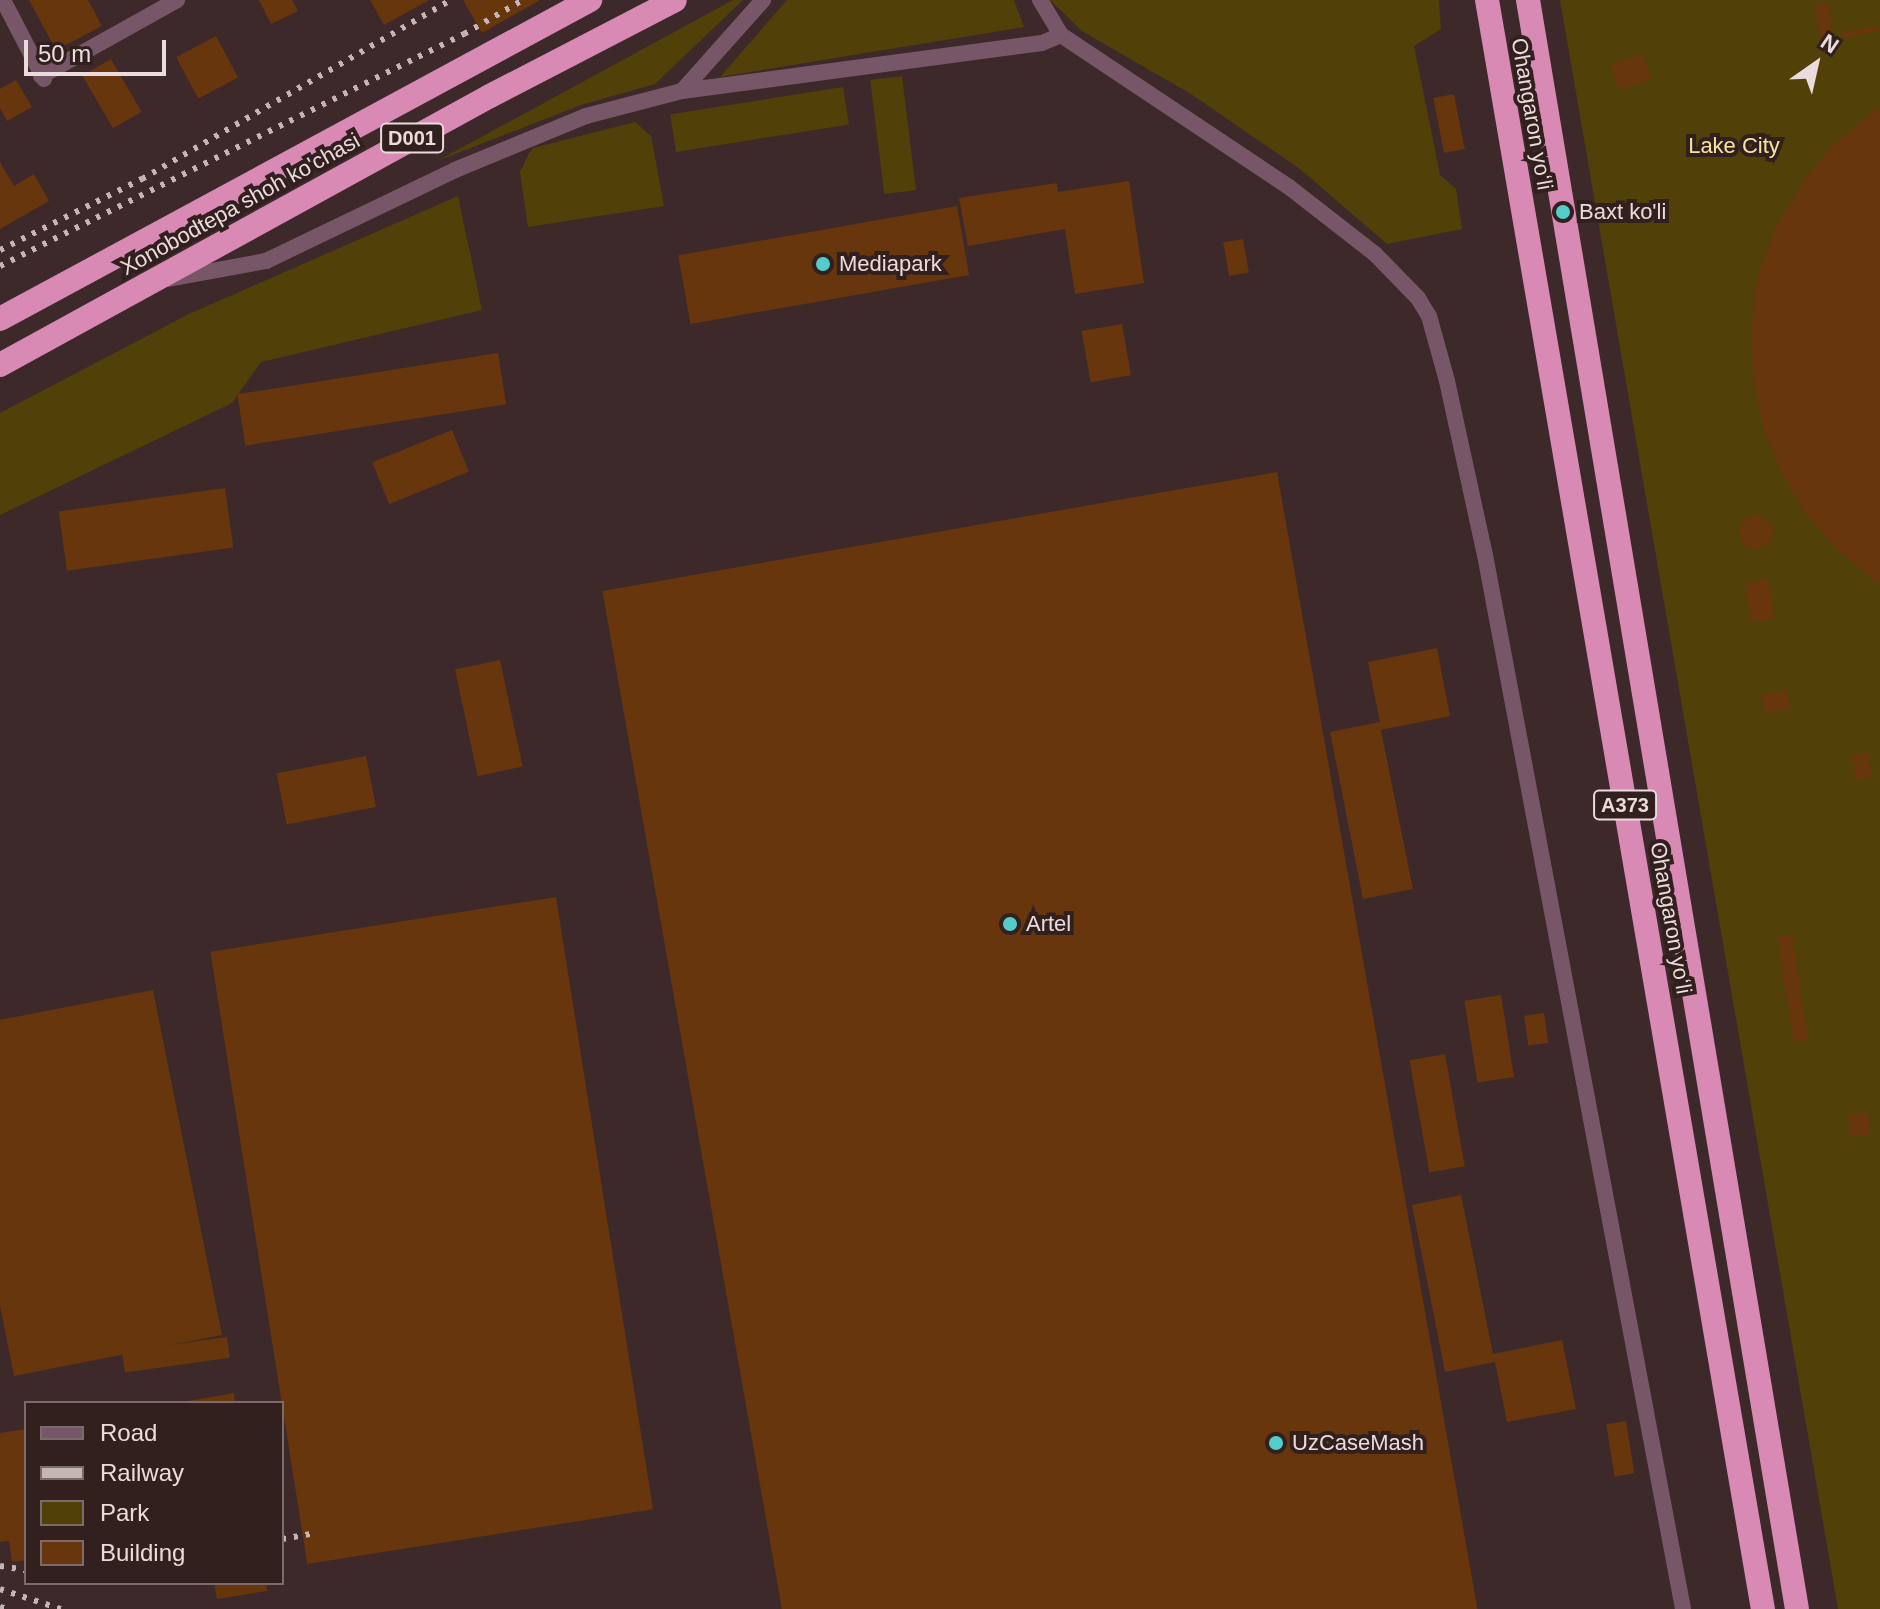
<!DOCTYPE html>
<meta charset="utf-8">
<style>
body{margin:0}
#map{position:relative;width:1880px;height:1609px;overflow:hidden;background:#3d2929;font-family:Arial,sans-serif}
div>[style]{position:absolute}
.green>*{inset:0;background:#514008;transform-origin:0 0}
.building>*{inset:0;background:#67360c;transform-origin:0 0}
.round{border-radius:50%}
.street>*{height:16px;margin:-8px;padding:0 8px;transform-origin:8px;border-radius:8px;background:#775767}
.highway>*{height:24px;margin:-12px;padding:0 12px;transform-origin:12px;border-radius:12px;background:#d98ab4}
.rail>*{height:6px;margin-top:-3px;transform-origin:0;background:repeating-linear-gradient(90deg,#c5b6b6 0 4px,transparent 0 12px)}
.dots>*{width:22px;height:22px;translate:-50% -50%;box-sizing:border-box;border:4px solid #32201f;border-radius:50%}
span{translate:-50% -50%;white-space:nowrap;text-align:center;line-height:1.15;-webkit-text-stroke:8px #32201f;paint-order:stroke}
.shield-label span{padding:2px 6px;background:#32201f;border:2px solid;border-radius:6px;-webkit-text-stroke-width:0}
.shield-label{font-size:20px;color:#eadcdc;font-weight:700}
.street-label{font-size:22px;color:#eadcdc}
.park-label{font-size:22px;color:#f9e2a3}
.poi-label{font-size:22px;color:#eadcdc}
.left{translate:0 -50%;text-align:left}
.legend{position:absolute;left:24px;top:1401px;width:260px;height:184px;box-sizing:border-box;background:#32201f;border:2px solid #7c6b6b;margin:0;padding:10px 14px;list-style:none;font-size:24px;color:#eadcdc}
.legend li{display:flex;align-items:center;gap:16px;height:40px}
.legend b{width:40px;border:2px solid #7c6b6b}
.north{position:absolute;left:1776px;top:24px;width:80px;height:80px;-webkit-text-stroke:6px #32201f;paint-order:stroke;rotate:34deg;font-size:22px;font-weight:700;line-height:32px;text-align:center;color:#eadcdc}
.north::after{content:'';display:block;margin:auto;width:28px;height:36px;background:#eadcdc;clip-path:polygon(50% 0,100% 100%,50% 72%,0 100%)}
.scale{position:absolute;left:24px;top:40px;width:142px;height:36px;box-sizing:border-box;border:4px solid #eadcdc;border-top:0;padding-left:10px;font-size:24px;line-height:28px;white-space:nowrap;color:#eadcdc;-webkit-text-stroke:6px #32201f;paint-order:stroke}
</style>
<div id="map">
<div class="green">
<div style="clip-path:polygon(733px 0,743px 0,655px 84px,581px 105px,437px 161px)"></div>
<div style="clip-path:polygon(787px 0,1014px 0,1024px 27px,720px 77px)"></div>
<div style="clip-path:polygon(1050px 0,1439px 0,1441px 29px,1414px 46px,1440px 175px,1456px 189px,1462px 229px,1387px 244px,1300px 169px,1191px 94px,1082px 31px)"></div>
<div style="clip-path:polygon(1560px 0,1880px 0,1880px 1609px,1838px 1609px)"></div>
<div style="left:902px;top:76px;width:115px;height:32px;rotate:83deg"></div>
<div style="left:843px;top:87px;width:38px;height:175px;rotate:81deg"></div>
<div style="clip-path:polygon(635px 122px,651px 136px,664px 206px,528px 227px,520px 172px,529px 153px,533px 148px)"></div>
<div style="clip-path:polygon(458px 196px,482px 310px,261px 362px,232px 403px,0 515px,0 413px,189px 314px)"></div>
</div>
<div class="building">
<div style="clip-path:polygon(29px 0,88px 0,102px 26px,56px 50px)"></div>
<div style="clip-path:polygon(259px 0,292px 0,298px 11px,271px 24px)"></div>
<div style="clip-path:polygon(370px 0,429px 0,384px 25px)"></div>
<div style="clip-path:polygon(463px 0,540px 0,482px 33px)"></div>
<div style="left:1828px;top:3px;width:40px;height:14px;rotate:81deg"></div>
<div style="clip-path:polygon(1877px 26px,1878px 31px,1845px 38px,1843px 32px)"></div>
<div style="left:216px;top:36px;width:47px;height:45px;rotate:62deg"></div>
<div style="left:1643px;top:54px;width:27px;height:34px;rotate:73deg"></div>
<div style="left:111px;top:59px;width:61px;height:33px;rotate:60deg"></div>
<div style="clip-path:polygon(16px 80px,32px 107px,7px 121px,0 108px,0 89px)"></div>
<div style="left:1454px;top:94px;width:56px;height:21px;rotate:79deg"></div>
<div style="clip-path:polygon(1880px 107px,1880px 585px,1838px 551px,1805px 513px,1781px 471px,1762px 424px,1753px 377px,1751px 326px,1758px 276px,1775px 229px,1799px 188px,1830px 147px)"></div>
<div style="clip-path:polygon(0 162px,14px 186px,34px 174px,49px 201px,0 229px)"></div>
<div style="clip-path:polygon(1129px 181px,1144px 283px,1075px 294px,1065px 229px,968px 246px,959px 198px,1057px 183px,1058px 192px)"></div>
<div style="left:957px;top:206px;width:70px;height:283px;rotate:80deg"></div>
<div style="left:1243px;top:239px;width:34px;height:20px;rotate:80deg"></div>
<div style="left:1122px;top:324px;width:52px;height:41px;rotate:80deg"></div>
<div style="left:498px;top:353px;width:52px;height:264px;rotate:81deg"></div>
<div style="left:452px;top:430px;width:45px;height:86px;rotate:68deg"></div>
<div style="left:1277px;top:472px;width:1155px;height:685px;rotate:80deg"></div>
<div style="left:225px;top:488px;width:60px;height:168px;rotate:82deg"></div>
<div class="round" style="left:1739px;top:515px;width:34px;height:34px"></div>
<div style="left:1768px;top:579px;width:40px;height:24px;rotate:80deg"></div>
<div style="clip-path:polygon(1437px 648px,1450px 716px,1381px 730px,1413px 889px,1363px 899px,1330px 732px,1380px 722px,1368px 662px)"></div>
<div style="left:500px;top:660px;width:109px;height:46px;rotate:78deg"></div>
<div style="left:1787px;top:690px;width:19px;height:26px;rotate:81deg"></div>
<div style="left:1868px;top:752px;width:26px;height:17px;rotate:79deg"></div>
<div style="left:366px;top:756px;width:52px;height:91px;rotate:79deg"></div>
<div style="left:556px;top:897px;width:620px;height:350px;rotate:81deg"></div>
<div style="left:1792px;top:935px;width:106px;height:15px;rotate:81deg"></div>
<div style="clip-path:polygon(153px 990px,222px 1335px,14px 1376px,0 1306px,0 1020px)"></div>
<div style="left:1501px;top:995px;width:83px;height:37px;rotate:81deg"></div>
<div style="left:1544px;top:1013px;width:30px;height:20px;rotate:82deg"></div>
<div style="left:1445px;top:1054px;width:114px;height:36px;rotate:80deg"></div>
<div style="left:1868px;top:1112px;width:23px;height:20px;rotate:85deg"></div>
<div style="clip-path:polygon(1461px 1195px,1493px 1354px,1562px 1340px,1576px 1409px,1507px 1422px,1495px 1362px,1445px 1372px,1412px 1205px)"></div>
<div style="left:227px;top:1337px;width:21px;height:106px;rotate:82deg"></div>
<div style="clip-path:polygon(234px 1393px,235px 1403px,188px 1403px,188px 1401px)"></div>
<div style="left:1626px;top:1421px;width:53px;height:20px;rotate:81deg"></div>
<div style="clip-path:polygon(26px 1429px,26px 1560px,12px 1562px,9px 1541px,0 1542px,0 1433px)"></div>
<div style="clip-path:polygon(214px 1583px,266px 1583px,267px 1591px,217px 1599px)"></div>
</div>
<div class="street">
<div style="left:3px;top:0;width:89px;rotate:62.6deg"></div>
<div style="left:1040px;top:0;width:41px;rotate:59deg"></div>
<div style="left:41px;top:76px;width:156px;rotate:-29.2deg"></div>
<div style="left:682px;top:91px;width:122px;rotate:-48.3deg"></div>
<div style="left:168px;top:279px;width:100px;rotate:-10.4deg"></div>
<div style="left:266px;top:261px;width:210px;rotate:-25.7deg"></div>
<div style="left:455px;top:170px;width:142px;rotate:-22.4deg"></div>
<div style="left:586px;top:116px;width:99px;rotate:-14.6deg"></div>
<div style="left:682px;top:91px;width:363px;rotate:-7.6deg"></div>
<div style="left:1042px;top:43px;width:21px;rotate:-23deg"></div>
<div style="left:1061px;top:35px;width:274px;rotate:33.7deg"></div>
<div style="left:1289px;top:187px;width:109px;rotate:37.9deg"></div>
<div style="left:1375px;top:254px;width:62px;rotate:45.7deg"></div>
<div style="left:1418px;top:298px;width:21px;rotate:59deg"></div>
<div style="left:1429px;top:316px;width:67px;rotate:74.5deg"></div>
<div style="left:1447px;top:381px;width:178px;rotate:77.7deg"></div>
<div style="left:1485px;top:555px;width:1072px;rotate:79.36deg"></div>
</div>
<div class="highway">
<div style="left:1487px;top:0;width:1633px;rotate:80.27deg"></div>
<div style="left:1528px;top:0;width:1631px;rotate:80.51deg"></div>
<div style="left:0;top:319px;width:671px;rotate:-28.4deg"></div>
<div style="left:0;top:365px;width:559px;rotate:-28.77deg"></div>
<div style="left:490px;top:96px;width:208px;rotate:-27.4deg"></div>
</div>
<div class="rail">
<div style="left:0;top:250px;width:159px;rotate:-26.6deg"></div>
<div style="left:142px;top:179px;width:357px;rotate:-30.1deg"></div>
<div style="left:0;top:266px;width:519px;rotate:-26.57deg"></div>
<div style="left:464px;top:34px;width:68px;rotate:-30deg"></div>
<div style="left:282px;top:1539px;width:34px;rotate:-10deg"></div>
<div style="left:0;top:1566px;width:26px;rotate:9deg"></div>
<div style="left:0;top:1589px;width:64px;rotate:18.2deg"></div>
<div style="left:0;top:1607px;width:7px;rotate:16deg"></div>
</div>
<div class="dots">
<div style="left:1563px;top:212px;background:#53cdcb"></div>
<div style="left:823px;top:264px;background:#53cdcb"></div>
<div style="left:1010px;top:924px;background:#53cdcb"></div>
<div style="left:1276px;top:1443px;background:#53cdcb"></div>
</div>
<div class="shield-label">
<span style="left:412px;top:138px">D001</span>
<span style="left:1625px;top:805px">A373</span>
</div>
<div class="street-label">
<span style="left:1532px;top:114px;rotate:80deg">Ohangaron yoʻli</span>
<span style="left:240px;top:204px;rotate:-29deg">Xonobodtepa shoh ko'chasi</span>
<span style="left:1671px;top:918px;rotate:80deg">Ohangaron yoʻli</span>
</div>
<div class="park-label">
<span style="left:1734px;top:146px">Lake City</span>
</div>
<div class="poi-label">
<span class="left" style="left:1579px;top:212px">Baxt ko'li</span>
<span class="left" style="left:839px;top:264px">Mediapark</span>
<span class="left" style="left:1026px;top:924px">Artel</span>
<span class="left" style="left:1292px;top:1443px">UzCaseMash</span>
</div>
<ul class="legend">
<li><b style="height:10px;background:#775767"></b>Road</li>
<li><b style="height:10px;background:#c5b6b6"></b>Railway</li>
<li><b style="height:22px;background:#514008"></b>Park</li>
<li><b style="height:22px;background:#67360c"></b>Building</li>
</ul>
<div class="north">N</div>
<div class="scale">50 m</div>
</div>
